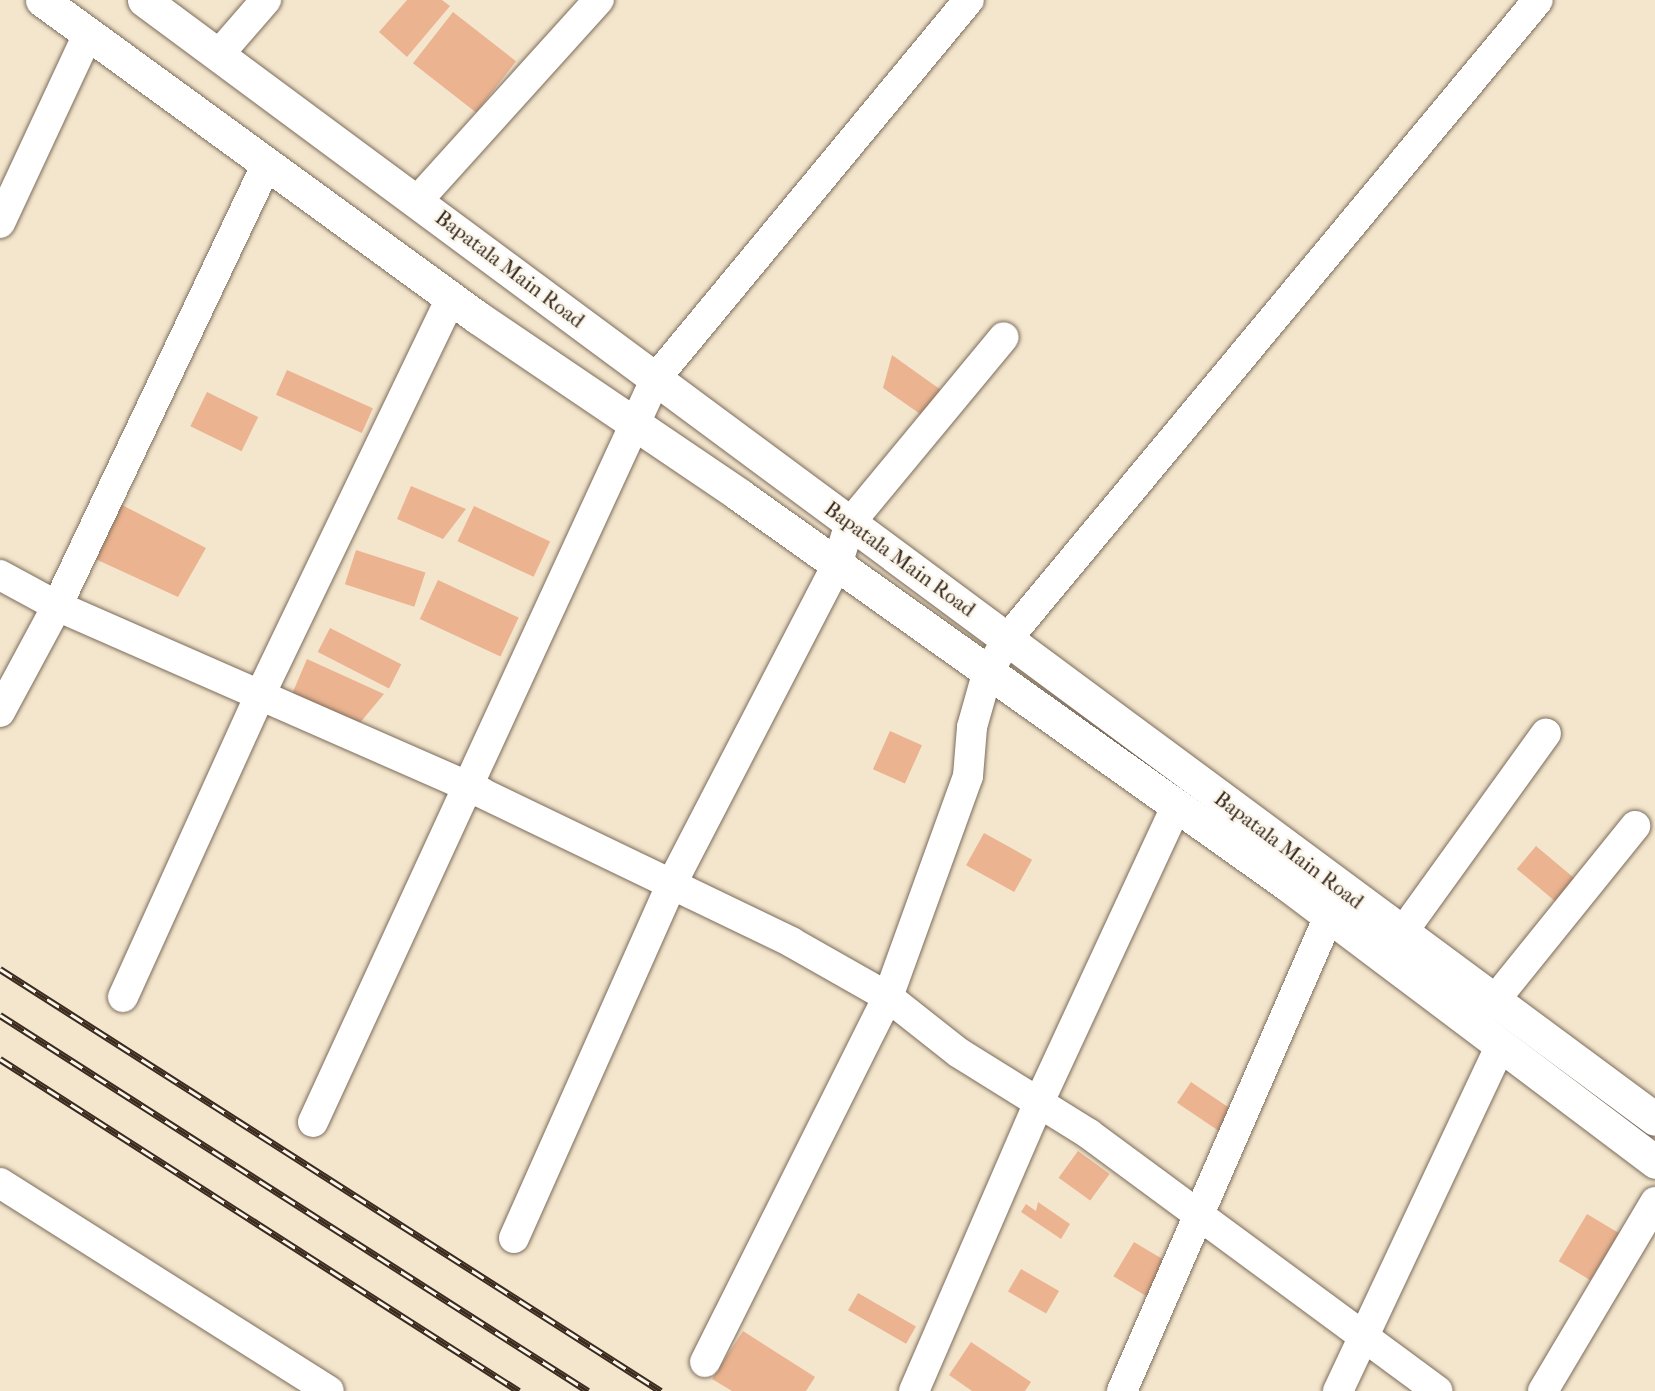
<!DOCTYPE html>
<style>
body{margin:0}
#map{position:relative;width:1655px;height:1391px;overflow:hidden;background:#f4e6cd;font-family:"IM FELL French Canon",serif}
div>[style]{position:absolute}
.building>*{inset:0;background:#ebb390;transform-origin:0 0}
.roads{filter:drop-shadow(0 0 2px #7c6c5b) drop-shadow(0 0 2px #7c6c5b)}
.minor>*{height:30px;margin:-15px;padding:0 15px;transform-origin:15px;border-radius:15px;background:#fff}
.major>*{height:33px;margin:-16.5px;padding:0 16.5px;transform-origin:16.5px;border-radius:16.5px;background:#fff}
.rail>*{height:7px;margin-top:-3.5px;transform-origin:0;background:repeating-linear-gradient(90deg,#fbf7ec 0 14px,#3b2a1e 0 28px);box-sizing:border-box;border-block:2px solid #3b2a1e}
span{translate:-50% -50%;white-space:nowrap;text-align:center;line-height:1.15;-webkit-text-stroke:5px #fbf7ec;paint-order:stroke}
.street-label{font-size:21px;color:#3b2a1e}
</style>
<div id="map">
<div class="building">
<div style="clip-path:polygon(407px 0,442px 0,450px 6px,407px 57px,379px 32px)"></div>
<div style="left:453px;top:12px;width:80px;height:65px;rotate:38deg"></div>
<div style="clip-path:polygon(892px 355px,941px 390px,923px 416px,883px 388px)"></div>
<div style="left:287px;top:370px;width:94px;height:27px;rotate:24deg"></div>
<div style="left:207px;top:392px;width:57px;height:38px;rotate:26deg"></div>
<div style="clip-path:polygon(411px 486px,466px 509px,443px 539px,397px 519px)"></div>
<div style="clip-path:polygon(120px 504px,206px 548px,178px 597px,91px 557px,103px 530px,109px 533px)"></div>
<div style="left:474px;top:506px;width:84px;height:39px;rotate:25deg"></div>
<div style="left:356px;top:550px;width:73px;height:36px;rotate:18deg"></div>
<div style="left:438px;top:580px;width:89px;height:43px;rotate:25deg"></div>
<div style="left:330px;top:628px;width:80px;height:27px;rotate:27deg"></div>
<div style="clip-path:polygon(307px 659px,384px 694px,359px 724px,292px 694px)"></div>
<div style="left:890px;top:731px;width:35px;height:42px;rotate:24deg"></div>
<div style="left:984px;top:833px;width:55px;height:37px;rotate:29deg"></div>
<div style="left:1536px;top:846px;width:54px;height:30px;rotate:40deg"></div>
<div style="left:1191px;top:1082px;width:54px;height:25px;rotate:34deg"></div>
<div style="left:1078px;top:1151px;width:39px;height:33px;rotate:36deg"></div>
<div style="clip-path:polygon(1038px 1202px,1070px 1224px,1061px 1239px,1021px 1212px,1026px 1204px,1036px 1211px)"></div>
<div style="left:1587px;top:1214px;width:37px;height:55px;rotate:31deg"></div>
<div style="left:1134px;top:1242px;width:41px;height:40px;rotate:31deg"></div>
<div style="left:1021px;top:1269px;width:44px;height:26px;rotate:30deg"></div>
<div style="left:858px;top:1293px;width:67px;height:20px;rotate:30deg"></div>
<div style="clip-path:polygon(743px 1331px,815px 1377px,806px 1391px,732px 1391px,712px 1379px)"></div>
<div style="clip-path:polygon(971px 1342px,1031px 1382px,1025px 1391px,972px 1391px,949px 1375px)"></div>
</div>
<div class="roads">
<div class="minor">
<div style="left:219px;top:54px;width:72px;rotate:-49deg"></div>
<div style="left:418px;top:200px;width:270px;rotate:-47.9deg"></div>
<div style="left:0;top:223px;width:208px;rotate:-65deg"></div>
<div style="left:0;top:575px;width:65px;rotate:28.5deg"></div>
<div style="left:57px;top:606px;width:464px;rotate:23.7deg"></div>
<div style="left:482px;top:793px;width:343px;rotate:25.7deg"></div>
<div style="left:791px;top:942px;width:112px;rotate:29.6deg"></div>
<div style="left:888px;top:997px;width:90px;rotate:38.3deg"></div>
<div style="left:959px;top:1053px;width:153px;rotate:31.9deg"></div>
<div style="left:1089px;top:1134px;width:433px;rotate:36.4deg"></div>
<div style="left:0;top:712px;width:120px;rotate:-61.7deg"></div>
<div style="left:57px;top:606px;width:489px;rotate:-64.6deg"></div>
<div style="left:1402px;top:933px;width:246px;rotate:-54.2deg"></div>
<div style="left:123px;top:997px;width:332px;rotate:-65.6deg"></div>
<div style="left:260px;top:695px;width:441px;rotate:-64.3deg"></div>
<div style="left:1494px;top:1001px;width:225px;rotate:-51.1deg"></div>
<div style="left:313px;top:1122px;width:819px;rotate:-65.25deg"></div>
<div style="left:656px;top:378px;width:491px;rotate:-50.4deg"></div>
<div style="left:0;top:1183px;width:389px;rotate:32.3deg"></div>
<div style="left:514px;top:1238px;width:386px;rotate:-66deg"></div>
<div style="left:671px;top:885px;width:360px;rotate:-62.6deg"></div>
<div style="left:837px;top:565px;width:44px;rotate:-72.8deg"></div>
<div style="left:850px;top:523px;width:241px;rotate:-50.4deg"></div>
<div style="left:705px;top:1362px;width:408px;rotate:-63.4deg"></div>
<div style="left:888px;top:997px;width:235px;rotate:-70.1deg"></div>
<div style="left:968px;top:776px;width:49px;rotate:-85.3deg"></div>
<div style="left:972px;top:727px;width:55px;rotate:-74.2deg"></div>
<div style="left:987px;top:674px;width:42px;rotate:-59.7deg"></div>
<div style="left:1008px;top:638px;width:829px;rotate:-50.28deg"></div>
<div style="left:914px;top:1391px;width:315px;rotate:-66.6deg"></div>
<div style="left:1039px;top:1102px;width:325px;rotate:-65.1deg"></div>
<div style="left:1122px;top:1391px;width:518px;rotate:-66.45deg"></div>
<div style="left:1338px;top:1391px;width:382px;rotate:-64.8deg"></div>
<div style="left:1543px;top:1391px;width:220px;rotate:-59.3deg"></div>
</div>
<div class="major">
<div style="left:42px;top:0;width:538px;rotate:36.08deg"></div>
<div style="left:477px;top:317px;width:315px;rotate:34.1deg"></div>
<div style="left:738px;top:494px;width:675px;rotate:35.41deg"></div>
<div style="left:1288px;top:885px;width:460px;rotate:37deg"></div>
<div style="left:144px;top:0;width:1880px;rotate:36.52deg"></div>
</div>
</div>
<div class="rail">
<div style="left:0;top:969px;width:784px;rotate:32.56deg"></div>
<div style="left:0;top:1015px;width:698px;rotate:32.6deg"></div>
<div style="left:0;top:1059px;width:616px;rotate:32.61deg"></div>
</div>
<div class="street-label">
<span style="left:510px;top:269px;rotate:37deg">Bapatala Main Road</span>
<span style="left:900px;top:559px;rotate:36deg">Bapatala Main Road</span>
<span style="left:1289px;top:850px;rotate:37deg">Bapatala Main Road</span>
</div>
</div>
